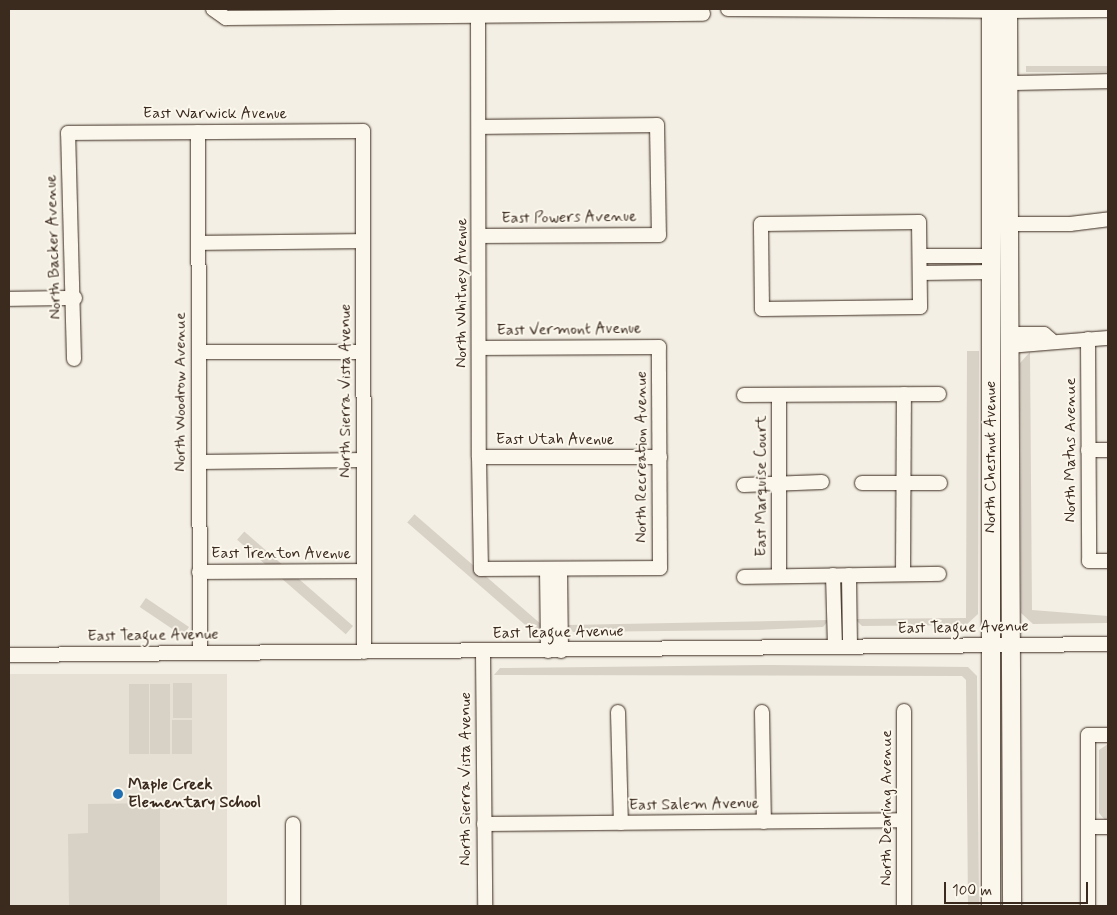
<!DOCTYPE html>
<style>
body{margin:0}
#map{position:relative;width:1117px;height:915px;overflow:hidden;background:#f3efe4;font-family:Mynerve,sans-serif}
div>[style]{position:absolute}
.built>*{inset:0;background:#e5dfd4;transform-origin:0 0}
.green>*{inset:0;background:#d8d1c6;transform-origin:0 0}
.roads{filter:drop-shadow(0 0 1px #3b2a1e) drop-shadow(0 0 1px #3b2a1e)}
.minor>*{height:14px;margin:-7px;padding:0 7px;transform-origin:7px;border-radius:7px;background:#fbf7ec}
.major>*{height:18px;margin:-9px;padding:0 9px;transform-origin:9px;border-radius:9px;background:#fbf7ec}
.dots>*{width:14px;height:14px;translate:-50% -50%;box-sizing:border-box;border:2px solid #fbf7ec;border-radius:50%}
span{translate:-50% -50%;white-space:nowrap;text-align:center;line-height:1.15;-webkit-text-stroke:4px #fbf7ec;paint-order:stroke}
.street-label{font-size:16px;color:#3b2a1e}
.poi-label{font-size:16px;color:#3b2a1e;font-weight:700}
.left{translate:0 -50%;text-align:left}
.frame{position:absolute;inset:0;border:10px solid #3b2a1e;pointer-events:none}
.scale{position:absolute;left:944px;top:882px;width:144px;height:22px;box-sizing:border-box;border:2px solid #3b2a1e;border-top:0;padding-left:6px;font-size:15px;line-height:18px;white-space:nowrap;color:#3b2a1e;-webkit-text-stroke:4px #fbf7ec;paint-order:stroke}
</style>
<div id="map">
<div class="built">
<div style="left:227px;top:674px;width:232px;height:218px;rotate:90deg"></div>
</div>
<div class="green">
<div style="left:1108px;top:66px;width:6px;height:82px;rotate:90deg"></div>
<div style="clip-path:polygon(967px 351px,979px 351px,978px 614px,966px 625px,862px 626px,855px 619px,966px 618px)"></div>
<div style="clip-path:polygon(1030px 352px,1032px 610px,1108px 616px,1108px 623px,1033px 624px,1021px 613px,1020px 363px)"></div>
<div style="clip-path:polygon(829px 620px,823px 627px,757px 630px,573px 632px,567px 625px)"></div>
<div style="left:542px;top:625px;width:11px;height:169px;rotate:131deg"></div>
<div style="left:353px;top:626px;width:11px;height:144px;rotate:131deg"></div>
<div style="left:189px;top:627px;width:11px;height:52px;rotate:124deg"></div>
<div style="clip-path:polygon(771px 665px,968px 667px,977px 676px,979px 906px,968px 906px,966px 680px,962px 676px,494px 675px,500px 668px)"></div>
<div style="left:173px;top:683px;width:19px;height:35px"></div>
<div style="left:129px;top:684px;width:20px;height:35px"></div>
<div style="left:150px;top:684px;width:20px;height:70px"></div>
<div style="left:129px;top:719px;width:20px;height:35px"></div>
<div style="left:172px;top:720px;width:20px;height:34px"></div>
<div style="clip-path:polygon(1108px 744px,1108px 819px,1105px 820px,1099px 813px,1099px 750px)"></div>
<div style="clip-path:polygon(160px 803px,160px 906px,69px 906px,68px 834px,88px 833px,88px 804px)"></div>
</div>
<div class="roads">
<div class="minor">
<div style="left:213px;top:9px;width:16px;rotate:35deg"></div>
<div style="left:226px;top:18px;width:477px;rotate:-0.5deg"></div>
<div style="left:728px;top:9px;width:263px;rotate:0.4deg"></div>
<div style="left:1008px;top:11px;width:100px;rotate:-0.6deg"></div>
<div style="left:478px;top:16px;width:441px;rotate:89.9deg"></div>
<div style="left:479px;top:457px;width:112px;rotate:89deg"></div>
<div style="left:481px;top:569px;width:179px;rotate:-0.3deg"></div>
<div style="left:660px;top:568px;width:221px;rotate:-90.3deg"></div>
<div style="left:659px;top:347px;width:180px;rotate:179.7deg"></div>
<div style="left:1008px;top:83px;width:100px;rotate:-1.1deg"></div>
<div style="left:479px;top:127px;width:178px;rotate:-0.6deg"></div>
<div style="left:657px;top:125px;width:110px;rotate:89deg"></div>
<div style="left:659px;top:235px;width:180px;rotate:179.7deg"></div>
<div style="left:198px;top:132px;width:521px;rotate:89.78deg"></div>
<div style="left:919px;top:222px;width:85px;rotate:89.3deg"></div>
<div style="left:920px;top:307px;width:158px;rotate:179.3deg"></div>
<div style="left:762px;top:309px;width:85px;rotate:-90.7deg"></div>
<div style="left:761px;top:224px;width:158px;rotate:-0.7deg"></div>
<div style="left:1010px;top:224px;width:60px"></div>
<div style="left:1070px;top:224px;width:38px;rotate:-7deg"></div>
<div style="left:198px;top:243px;width:165px;rotate:-0.7deg"></div>
<div style="left:920px;top:256px;width:73px"></div>
<div style="left:920px;top:273px;width:72px;rotate:-0.8deg"></div>
<div style="left:9px;top:299px;width:66px;rotate:-0.9deg"></div>
<div style="left:1010px;top:334px;width:34px"></div>
<div style="left:1044px;top:334px;width:9px;rotate:41deg"></div>
<div style="left:1088px;top:339px;width:222px;rotate:89.7deg"></div>
<div style="left:1089px;top:561px;width:19px"></div>
<div style="left:1010px;top:346px;width:98px;rotate:-4.7deg"></div>
<div style="left:199px;top:352px;width:164px"></div>
<div style="left:74px;top:359px;width:226px;rotate:-91.5deg"></div>
<div style="left:68px;top:133px;width:295px;rotate:-0.4deg"></div>
<div style="left:363px;top:131px;width:521px;rotate:89.89deg"></div>
<div style="left:744px;top:395px;width:195px;rotate:-0.3deg"></div>
<div style="left:779px;top:395px;width:181px;rotate:90deg"></div>
<div style="left:1088px;top:450px;width:20px"></div>
<div style="left:479px;top:457px;width:181px"></div>
<div style="left:199px;top:462px;width:165px;rotate:-0.7deg"></div>
<div style="left:862px;top:483px;width:78px"></div>
<div style="left:744px;top:485px;width:78px;rotate:-2.2deg"></div>
<div style="left:547px;top:569px;width:82px;rotate:89.3deg"></div>
<div style="left:560px;top:569px;width:82px;rotate:89.3deg"></div>
<div style="left:199px;top:572px;width:165px;rotate:-0.3deg"></div>
<div style="left:903px;top:574px;width:180px;rotate:-89.7deg"></div>
<div style="left:833px;top:575px;width:72px;rotate:88.4deg"></div>
<div style="left:849px;top:575px;width:72px;rotate:89.2deg"></div>
<div style="left:744px;top:577px;width:195px;rotate:-0.9deg"></div>
<div style="left:483px;top:652px;width:254px;rotate:89.5deg"></div>
<div style="left:9px;top:655px;width:1099px;rotate:-0.57deg"></div>
<div style="left:618px;top:712px;width:111px;rotate:88.5deg"></div>
<div style="left:762px;top:712px;width:110px;rotate:89deg"></div>
<div style="left:484px;top:824px;width:420px;rotate:-0.5deg"></div>
<div style="left:1088px;top:827px;width:20px"></div>
<div style="left:293px;top:906px;width:82px;rotate:-90deg"></div>
<div style="left:904px;top:906px;width:195px;rotate:-90deg"></div>
<div style="left:1088px;top:906px;width:171px;rotate:-90deg"></div>
<div style="left:1088px;top:735px;width:20px"></div>
</div>
<div class="major">
<div style="left:991px;top:9px;width:897px;rotate:90deg"></div>
<div style="left:1008px;top:9px;width:897px;rotate:89.74deg"></div>
</div>
</div>
<div class="dots">
<div style="left:118px;top:794px;background:#1f6fb2"></div>
</div>
<div class="street-label">
<span style="left:215px;top:114px">East Warwick Avenue</span>
<span style="left:569px;top:218px;rotate:-1deg">East Powers Avenue</span>
<span style="left:54px;top:247px;rotate:-92deg">North Backer Avenue</span>
<span style="left:462px;top:293px;rotate:-90deg">North Whitney Avenue</span>
<span style="left:569px;top:330px;rotate:-1deg">East Vermont Avenue</span>
<span style="left:346px;top:391px;rotate:-90deg">North Sierra Vista Avenue</span>
<span style="left:181px;top:392px;rotate:-90deg">North Woodrow Avenue</span>
<span style="left:555px;top:440px">East Utah Avenue</span>
<span style="left:1071px;top:450px;rotate:-90deg">North Matus Avenue</span>
<span style="left:642px;top:457px;rotate:-90deg">North Recreation Avenue</span>
<span style="left:991px;top:457px;rotate:-90deg">North Chestnut Avenue</span>
<span style="left:762px;top:486px;rotate:-90deg">East Marquise Court</span>
<span style="left:281px;top:554px">East Trenton Avenue</span>
<span style="left:963px;top:628px;rotate:-1deg">East Teague Avenue</span>
<span style="left:558px;top:633px;rotate:-1deg">East Teague Avenue</span>
<span style="left:153px;top:636px;rotate:-1deg">East Teague Avenue</span>
<span style="left:466px;top:779px;rotate:-90deg">North Sierra Vista Avenue</span>
<span style="left:694px;top:805px;rotate:-1deg">East Salem Avenue</span>
<span style="left:887px;top:808px;rotate:-90deg">North Dearing Avenue</span>
</div>
<div class="poi-label">
<span class="left" style="left:128px;top:794px">Maple Creek<br>Elementary School</span>
</div>
<div class="frame"></div>
<div class="scale">100 m</div>
</div>
